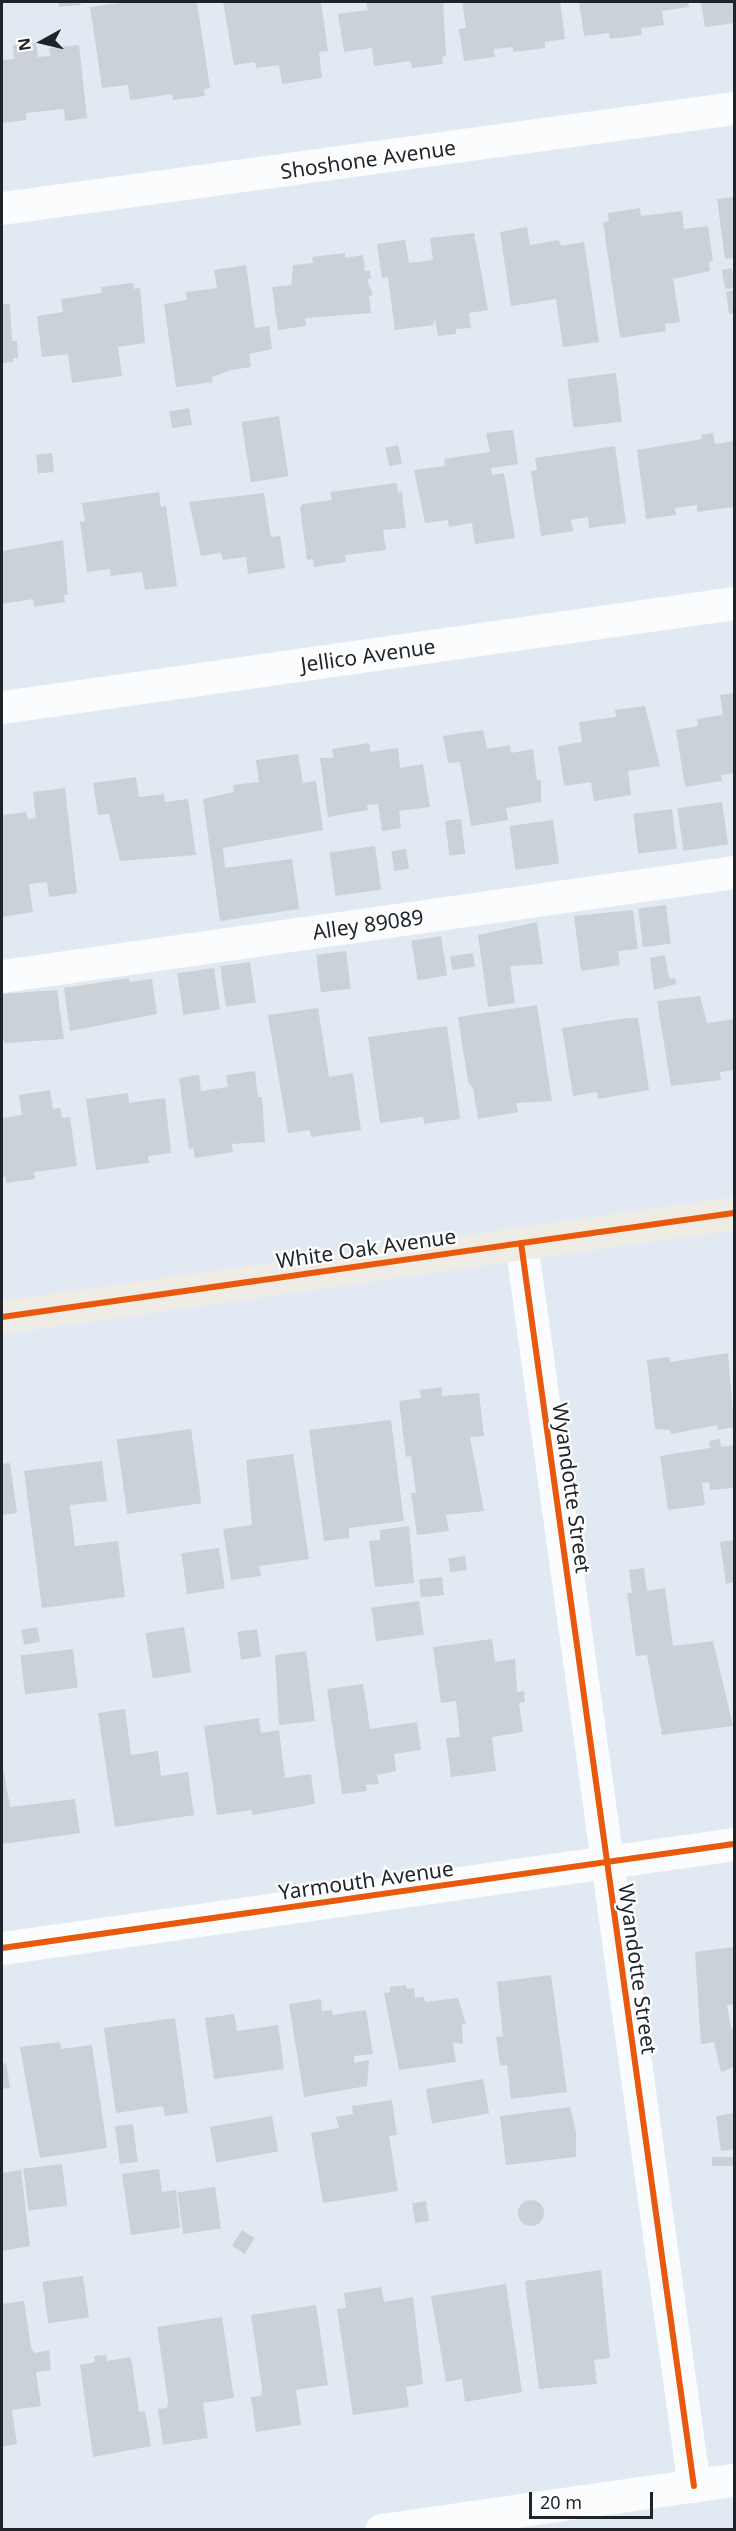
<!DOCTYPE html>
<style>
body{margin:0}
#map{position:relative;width:736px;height:2531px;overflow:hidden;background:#e1eaf2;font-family:"Noto Sans",sans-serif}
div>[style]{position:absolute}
.building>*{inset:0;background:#cad1d7;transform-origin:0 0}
.round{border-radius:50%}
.minor>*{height:33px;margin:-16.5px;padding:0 16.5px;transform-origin:16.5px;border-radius:16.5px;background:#fafcfd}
.major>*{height:33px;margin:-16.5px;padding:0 16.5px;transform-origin:16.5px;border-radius:16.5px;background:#efece6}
.cycleway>*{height:6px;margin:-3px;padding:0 3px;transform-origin:3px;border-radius:3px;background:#e8590c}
span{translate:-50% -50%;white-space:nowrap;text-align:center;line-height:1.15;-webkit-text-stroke:4.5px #fff;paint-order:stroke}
.street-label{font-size:21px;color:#1e242a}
.frame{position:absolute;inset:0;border:3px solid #1e242a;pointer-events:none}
.north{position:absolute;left:12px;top:12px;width:60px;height:60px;-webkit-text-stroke:4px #fff;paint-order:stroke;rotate:262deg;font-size:16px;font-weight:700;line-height:24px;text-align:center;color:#1e242a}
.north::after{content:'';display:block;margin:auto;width:21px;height:27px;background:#1e242a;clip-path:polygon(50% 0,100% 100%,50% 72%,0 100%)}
.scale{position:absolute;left:529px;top:2492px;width:124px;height:27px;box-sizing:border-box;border:3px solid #1e242a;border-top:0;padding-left:8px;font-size:18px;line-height:21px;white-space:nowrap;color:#1e242a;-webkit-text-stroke:4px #fff;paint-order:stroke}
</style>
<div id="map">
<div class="building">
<div style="clip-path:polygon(58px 2px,80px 2px,81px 5px,59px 7px)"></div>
<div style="clip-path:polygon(125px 2px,197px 2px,210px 88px,204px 89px,205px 96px,173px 100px,172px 94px,130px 100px,128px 85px,102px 88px,90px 7px)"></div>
<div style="clip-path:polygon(223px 2px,321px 2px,328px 51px,319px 52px,322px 78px,282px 84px,279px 65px,256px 68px,255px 62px,234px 65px)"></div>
<div style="clip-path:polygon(366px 2px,443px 2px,446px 56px,442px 57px,443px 64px,412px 68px,411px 61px,374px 66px,372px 48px,344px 52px,338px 14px,368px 10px)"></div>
<div style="clip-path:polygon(462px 2px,560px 2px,565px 39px,545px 42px,545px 48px,513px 52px,513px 47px,494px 49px,495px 57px,464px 61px,459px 29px,466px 28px)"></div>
<div style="clip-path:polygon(579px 2px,688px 2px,689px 7px,662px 11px,664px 25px,641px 28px,642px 35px,610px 39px,609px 33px,584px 36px)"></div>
<div style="clip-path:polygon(701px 2px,734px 2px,734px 23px,705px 27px)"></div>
<div style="clip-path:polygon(36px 43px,38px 57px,50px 56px,49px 48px,79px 45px,87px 118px,65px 121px,64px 109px,26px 113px,26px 120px,2px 123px,2px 60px,14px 59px,13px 45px)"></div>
<div style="clip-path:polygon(734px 197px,734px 258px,725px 259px,717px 199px)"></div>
<div style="clip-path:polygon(640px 208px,641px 216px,682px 211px,684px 229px,708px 226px,713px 261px,709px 261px,710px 271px,673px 279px,680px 322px,665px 324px,666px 331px,620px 338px,603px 222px,609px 221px,608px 213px)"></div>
<div style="clip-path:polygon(527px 227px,530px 245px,559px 240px,561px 246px,584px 242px,599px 342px,563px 347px,556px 299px,511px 306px,500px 232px)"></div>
<div style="clip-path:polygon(474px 233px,488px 310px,469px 313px,471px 328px,456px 329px,456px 334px,438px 336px,435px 319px,433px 325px,395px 330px,388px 277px,382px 278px,377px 244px,405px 240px,409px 263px,433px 260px,430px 238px)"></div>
<div style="clip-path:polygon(345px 253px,345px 258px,363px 255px,365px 271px,370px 271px,371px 279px,367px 279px,373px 295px,369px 296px,371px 313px,305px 318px,306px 326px,278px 330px,272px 287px,291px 285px,293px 265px,313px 263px,312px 257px)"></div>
<div style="clip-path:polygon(246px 265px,255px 328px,269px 326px,272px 349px,249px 354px,251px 367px,231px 370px,212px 377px,213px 382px,176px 387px,164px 304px,187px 300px,186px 292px,217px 288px,214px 270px)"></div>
<div style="clip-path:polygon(732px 268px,734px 288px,725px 289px,722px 270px)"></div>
<div style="clip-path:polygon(133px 283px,134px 289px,140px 288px,145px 343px,118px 347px,122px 376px,72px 383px,68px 354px,42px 357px,37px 316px,63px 312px,61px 299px,102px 293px,101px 287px)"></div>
<div style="clip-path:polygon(734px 290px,734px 314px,729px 314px,726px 292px)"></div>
<div style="clip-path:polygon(2px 304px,10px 304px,12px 341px,17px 341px,18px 358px,13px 358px,13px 362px,2px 363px)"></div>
<div style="left:616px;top:373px;width:49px;height:49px;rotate:83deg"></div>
<div style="left:189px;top:408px;width:17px;height:20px;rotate:80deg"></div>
<div style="left:279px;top:416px;width:61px;height:38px;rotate:81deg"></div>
<div style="clip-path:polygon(513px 430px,518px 464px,491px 468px,492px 475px,504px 473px,515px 538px,475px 544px,472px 523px,449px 527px,448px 520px,425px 523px,414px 470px,445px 466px,444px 459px,490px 452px,486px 433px)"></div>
<div style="clip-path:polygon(713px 433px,715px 444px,734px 441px,734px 507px,697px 512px,697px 505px,675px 508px,676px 515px,646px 519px,637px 450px,702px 439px,701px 435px)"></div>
<div style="left:398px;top:445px;width:19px;height:13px;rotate:78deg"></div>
<div style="clip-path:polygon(615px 446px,626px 523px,589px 528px,588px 517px,571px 520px,573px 531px,541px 536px,531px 471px,537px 470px,535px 458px)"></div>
<div style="left:52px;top:453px;width:19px;height:16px;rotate:84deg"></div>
<div style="clip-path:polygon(397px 483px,398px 493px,402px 492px,406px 528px,383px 530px,386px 550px,345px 555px,346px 562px,314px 567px,313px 559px,307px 560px,300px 507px,303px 504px,332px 500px,330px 492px)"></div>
<div style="clip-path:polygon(159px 492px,161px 507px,166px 506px,177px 586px,145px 590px,142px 572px,111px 576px,110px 569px,87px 572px,80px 522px,85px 521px,82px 503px)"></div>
<div style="clip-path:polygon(264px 493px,271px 537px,280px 536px,285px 568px,248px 574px,246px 557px,223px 560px,221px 553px,201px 556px,189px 502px)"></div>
<div style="clip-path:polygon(63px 540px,68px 595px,64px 595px,65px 602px,34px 607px,33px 599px,2px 604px,2px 551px)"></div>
<div style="clip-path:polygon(734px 693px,734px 773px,721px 775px,722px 781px,685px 787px,676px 730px,698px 726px,697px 719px,723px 715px,720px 695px)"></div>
<div style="clip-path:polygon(645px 706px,660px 766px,628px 771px,631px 795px,594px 801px,591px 782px,564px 786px,558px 746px,582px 742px,579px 722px,616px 717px,615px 710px)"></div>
<div style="clip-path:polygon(483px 730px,487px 749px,510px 745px,511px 753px,533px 749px,537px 781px,541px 780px,541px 802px,506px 808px,508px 820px,471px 826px,460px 762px,448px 763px,443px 736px)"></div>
<div style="clip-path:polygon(369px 743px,370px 752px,398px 748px,400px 768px,423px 764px,430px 807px,399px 811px,401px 828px,382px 831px,378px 804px,367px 805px,368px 810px,328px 817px,320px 758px,334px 758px,332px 749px)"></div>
<div style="clip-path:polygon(298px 754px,303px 783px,316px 781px,323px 830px,223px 848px,225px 868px,292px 859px,299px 909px,220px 921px,203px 799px,234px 792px,233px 785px,259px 782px,256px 760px)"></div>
<div style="clip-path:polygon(136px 777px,139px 797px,164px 794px,165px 802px,188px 799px,196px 855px,120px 861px,109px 814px,98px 815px,93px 783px)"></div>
<div style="clip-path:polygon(65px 788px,77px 893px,49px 897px,47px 882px,29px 884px,33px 912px,2px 917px,2px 815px,26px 812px,28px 819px,36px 818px,33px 792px)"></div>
<div style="left:722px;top:802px;width:43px;height:45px;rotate:82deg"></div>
<div style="left:672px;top:809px;width:40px;height:39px;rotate:83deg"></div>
<div style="left:461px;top:819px;width:35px;height:16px;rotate:83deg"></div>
<div style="left:553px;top:820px;width:44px;height:44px;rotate:82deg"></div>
<div style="left:375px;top:846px;width:44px;height:46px;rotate:82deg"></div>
<div style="left:406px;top:849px;width:20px;height:15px;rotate:81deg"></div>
<div style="left:666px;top:905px;width:39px;height:28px;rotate:83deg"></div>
<div style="clip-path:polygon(633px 910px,638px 949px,618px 951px,620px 965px,581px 971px,574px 916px)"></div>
<div style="clip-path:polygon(537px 922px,543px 964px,510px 966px,515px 1003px,488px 1007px,478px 935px)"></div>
<div style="left:441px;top:936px;width:40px;height:30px;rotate:81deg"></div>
<div style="left:346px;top:951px;width:38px;height:30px;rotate:83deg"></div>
<div style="left:473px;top:953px;width:14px;height:23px;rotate:82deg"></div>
<div style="clip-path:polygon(665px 955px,669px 979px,675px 978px,676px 984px,654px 990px,650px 958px)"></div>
<div style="left:250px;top:962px;width:41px;height:30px;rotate:82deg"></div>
<div style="left:214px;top:968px;width:42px;height:37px;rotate:82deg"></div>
<div style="clip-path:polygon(129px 978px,130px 982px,152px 979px,157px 1014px,70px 1031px,64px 988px)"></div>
<div style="clip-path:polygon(57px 990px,64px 1039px,5px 1043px,2px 1037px,2px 994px)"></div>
<div style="clip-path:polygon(700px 996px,707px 1023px,734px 1019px,734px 1070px,720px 1072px,721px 1080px,671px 1086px,657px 1001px)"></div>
<div style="clip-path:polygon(537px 1005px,552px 1101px,516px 1103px,518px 1112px,478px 1119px,473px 1088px,468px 1082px,458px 1017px)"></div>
<div style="clip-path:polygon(318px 1008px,329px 1077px,353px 1073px,361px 1130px,311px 1137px,310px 1130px,288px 1133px,268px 1015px)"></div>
<div style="clip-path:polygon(627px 1018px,638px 1018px,649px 1090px,598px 1099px,597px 1092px,573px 1096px,562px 1028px)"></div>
<div style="clip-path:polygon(447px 1026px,460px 1119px,424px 1124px,423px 1117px,380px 1123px,368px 1037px)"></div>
<div style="clip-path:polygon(255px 1071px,258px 1097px,262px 1097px,265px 1142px,232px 1144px,233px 1152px,195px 1158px,193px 1148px,189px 1149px,179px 1078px,199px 1075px,201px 1091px,228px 1087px,226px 1075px)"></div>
<div style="clip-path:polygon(50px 1090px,53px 1109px,60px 1108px,62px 1118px,70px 1117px,77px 1166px,34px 1172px,35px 1179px,6px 1183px,5px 1176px,2px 1177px,2px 1118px,22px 1115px,19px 1095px)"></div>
<div style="clip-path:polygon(128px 1093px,129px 1103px,165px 1098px,171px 1153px,148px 1156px,149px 1163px,96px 1170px,86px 1099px)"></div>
<div style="clip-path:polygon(728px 1353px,734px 1427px,718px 1430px,717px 1425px,671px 1434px,670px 1430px,655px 1429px,647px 1360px,669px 1357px,670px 1362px)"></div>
<div style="clip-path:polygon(442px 1387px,442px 1396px,479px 1393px,484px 1436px,470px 1437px,484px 1511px,446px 1515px,449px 1531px,417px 1535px,411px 1493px,416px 1493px,411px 1456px,406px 1457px,399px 1401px,421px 1398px,420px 1390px)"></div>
<div style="clip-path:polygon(391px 1420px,404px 1521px,349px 1528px,349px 1538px,324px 1541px,309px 1430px)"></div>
<div style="left:191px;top:1429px;width:75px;height:75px;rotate:82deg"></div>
<div style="clip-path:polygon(720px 1439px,721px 1447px,734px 1445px,733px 1488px,710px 1490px,709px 1482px,702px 1483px,705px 1505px,668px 1510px,660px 1456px,710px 1448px,709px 1441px)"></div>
<div style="clip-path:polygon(293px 1454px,309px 1559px,259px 1566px,261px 1576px,231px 1580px,223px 1529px,252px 1525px,246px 1460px)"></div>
<div style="clip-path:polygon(102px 1461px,107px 1501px,70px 1505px,75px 1546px,118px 1541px,125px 1597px,42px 1608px,24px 1471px)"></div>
<div style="clip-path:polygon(10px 1463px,17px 1513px,2px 1515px,2px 1464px)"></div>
<div style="clip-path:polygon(409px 1526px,414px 1583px,375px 1587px,369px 1541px,380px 1540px,380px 1530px)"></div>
<div style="clip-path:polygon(734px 1540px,734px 1582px,726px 1584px,720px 1542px)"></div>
<div style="left:219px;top:1548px;width:41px;height:38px;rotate:82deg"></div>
<div style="left:465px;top:1556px;width:14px;height:17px;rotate:82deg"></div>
<div style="clip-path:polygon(644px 1568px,647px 1591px,665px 1588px,673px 1646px,713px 1641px,733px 1726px,662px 1735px,647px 1655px,636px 1656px,627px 1593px,632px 1593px,629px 1570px)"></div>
<div style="left:442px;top:1577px;width:18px;height:23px;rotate:84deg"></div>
<div style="left:419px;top:1601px;width:34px;height:48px;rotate:82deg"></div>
<div style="left:37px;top:1627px;width:15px;height:16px;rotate:79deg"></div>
<div style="left:184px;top:1627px;width:46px;height:39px;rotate:81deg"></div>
<div style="left:257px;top:1629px;width:28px;height:20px;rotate:82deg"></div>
<div style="clip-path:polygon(492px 1639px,495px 1662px,515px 1659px,517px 1692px,524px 1691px,525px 1702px,519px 1703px,523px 1732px,492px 1737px,496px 1771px,451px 1777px,446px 1738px,460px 1737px,456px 1701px,441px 1703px,433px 1647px)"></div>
<div style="left:73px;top:1649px;width:39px;height:53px;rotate:83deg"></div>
<div style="clip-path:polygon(306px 1651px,315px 1721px,279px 1725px,275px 1655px)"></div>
<div style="clip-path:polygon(363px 1684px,370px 1729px,417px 1722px,421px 1750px,394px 1754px,396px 1771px,377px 1775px,379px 1784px,366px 1785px,367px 1791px,342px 1794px,327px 1689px)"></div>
<div style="clip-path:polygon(125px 1709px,131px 1755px,158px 1751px,161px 1776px,188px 1772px,194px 1815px,115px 1827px,98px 1713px)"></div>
<div style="clip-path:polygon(259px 1718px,261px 1733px,279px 1730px,285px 1778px,311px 1774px,315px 1804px,252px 1815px,252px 1810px,217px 1815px,204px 1726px)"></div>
<div style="clip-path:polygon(2px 1761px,10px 1807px,75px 1799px,80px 1833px,2px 1844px)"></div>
<div style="clip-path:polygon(734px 1947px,734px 2004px,727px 2005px,731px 2028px,734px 2028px,734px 2067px,721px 2072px,714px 2042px,701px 2044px,695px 1952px)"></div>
<div style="clip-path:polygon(551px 1975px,567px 2092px,511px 2099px,507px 2065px,500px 2066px,496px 2037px,503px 2036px,497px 1982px)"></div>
<div style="clip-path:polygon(406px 1985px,407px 1989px,414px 1988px,415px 1998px,424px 1997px,425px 2002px,458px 1998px,466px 2024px,462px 2024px,463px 2044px,453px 2043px,456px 2062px,399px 2070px,384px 1993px,390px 1992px,390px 1987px)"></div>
<div style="clip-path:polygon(321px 1999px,322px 2011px,332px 2010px,333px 2015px,366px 2010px,373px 2054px,354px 2056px,354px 2063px,369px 2060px,367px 2086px,304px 2097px,289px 2004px)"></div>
<div style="clip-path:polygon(234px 2014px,237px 2031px,278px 2025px,284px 2069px,214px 2079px,205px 2018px)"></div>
<div style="clip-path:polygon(175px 2018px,188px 2113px,165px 2116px,163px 2106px,116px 2113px,104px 2028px)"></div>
<div style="clip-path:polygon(60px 2042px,61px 2049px,92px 2045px,107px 2148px,40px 2158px,20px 2047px)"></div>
<div style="clip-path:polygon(6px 2063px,10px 2088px,2px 2089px,2px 2064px)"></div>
<div style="left:483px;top:2079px;width:35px;height:58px;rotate:80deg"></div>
<div style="clip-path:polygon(392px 2100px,397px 2135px,389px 2136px,398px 2191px,323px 2203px,311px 2133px,339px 2128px,336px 2117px,353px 2114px,352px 2106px)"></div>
<div style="clip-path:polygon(570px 2107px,576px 2132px,576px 2157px,506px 2165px,500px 2116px)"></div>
<div style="clip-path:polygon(734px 2113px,734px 2149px,721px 2151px,716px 2116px)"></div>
<div style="left:272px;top:2116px;width:36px;height:63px;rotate:80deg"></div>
<div style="left:133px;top:2124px;width:38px;height:18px;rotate:83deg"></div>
<div style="left:734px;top:2157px;width:9px;height:22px;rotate:90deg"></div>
<div style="left:62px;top:2164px;width:42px;height:39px;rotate:83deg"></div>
<div style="clip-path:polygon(159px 2169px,162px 2192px,176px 2190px,180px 2228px,131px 2235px,122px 2174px)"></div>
<div style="clip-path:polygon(21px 2170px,30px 2246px,2px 2251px,2px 2173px)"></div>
<div style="left:215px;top:2187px;width:42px;height:38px;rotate:82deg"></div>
<div class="round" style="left:518px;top:2200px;width:26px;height:26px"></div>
<div style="left:426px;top:2201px;width:20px;height:14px;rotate:81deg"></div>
<div style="left:242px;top:2230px;width:15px;height:19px;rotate:32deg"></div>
<div style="clip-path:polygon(601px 2270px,610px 2358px,594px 2360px,597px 2384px,539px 2389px,525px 2281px)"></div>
<div style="left:83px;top:2276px;width:42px;height:41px;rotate:82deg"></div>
<div style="clip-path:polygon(506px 2284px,522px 2392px,465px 2402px,462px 2379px,446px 2382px,431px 2296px)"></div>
<div style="clip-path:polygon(381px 2287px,384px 2302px,413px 2297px,423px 2384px,406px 2387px,409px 2407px,353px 2415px,337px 2309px,346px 2308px,344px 2293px)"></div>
<div style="clip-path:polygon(24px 2301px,31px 2347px,34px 2353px,49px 2350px,51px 2370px,36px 2372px,41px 2406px,12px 2410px,17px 2444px,2px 2447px,2px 2304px)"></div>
<div style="clip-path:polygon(316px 2305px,328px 2385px,296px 2390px,301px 2425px,256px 2432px,251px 2397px,261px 2396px,262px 2389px,251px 2315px)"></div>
<div style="clip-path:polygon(222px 2317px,234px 2398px,203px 2403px,208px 2438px,163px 2445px,158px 2409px,167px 2408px,168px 2401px,157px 2327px)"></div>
<div style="clip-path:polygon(106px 2355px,107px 2361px,131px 2357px,139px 2412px,145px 2411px,151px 2446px,93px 2457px,80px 2365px,95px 2362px,94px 2356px)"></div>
</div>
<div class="minor">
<div style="left:2px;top:208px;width:739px;rotate:-7.78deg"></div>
<div style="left:2px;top:707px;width:739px;rotate:-8.09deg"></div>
<div style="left:2px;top:976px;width:739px;rotate:-8.09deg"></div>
<div style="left:521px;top:1243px;width:1255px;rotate:82.08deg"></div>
<div style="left:2px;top:1948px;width:739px;rotate:-8.09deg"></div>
<div style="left:381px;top:2530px;width:357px;rotate:-8.1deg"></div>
</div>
<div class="major">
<div style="left:2px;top:1317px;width:739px;rotate:-8.09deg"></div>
</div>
<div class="cycleway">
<div style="left:521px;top:1243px;width:1255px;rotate:82.08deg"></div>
<div style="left:2px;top:1317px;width:739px;rotate:-8.09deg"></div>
<div style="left:2px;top:1948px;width:739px;rotate:-8.09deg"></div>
</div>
<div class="street-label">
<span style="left:368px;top:159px;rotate:-8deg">Shoshone Avenue</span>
<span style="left:368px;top:655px;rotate:-8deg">Jellico Avenue</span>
<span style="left:368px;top:924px;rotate:-8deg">Alley 89089</span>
<span style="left:366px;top:1248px;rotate:-8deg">White Oak Avenue</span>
<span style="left:572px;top:1488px;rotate:82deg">Wyandotte Street</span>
<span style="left:366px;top:1880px;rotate:-8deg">Yarmouth Avenue</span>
<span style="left:638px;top:1969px;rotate:82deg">Wyandotte Street</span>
</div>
<div class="frame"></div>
<div class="north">N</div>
<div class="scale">20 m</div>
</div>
